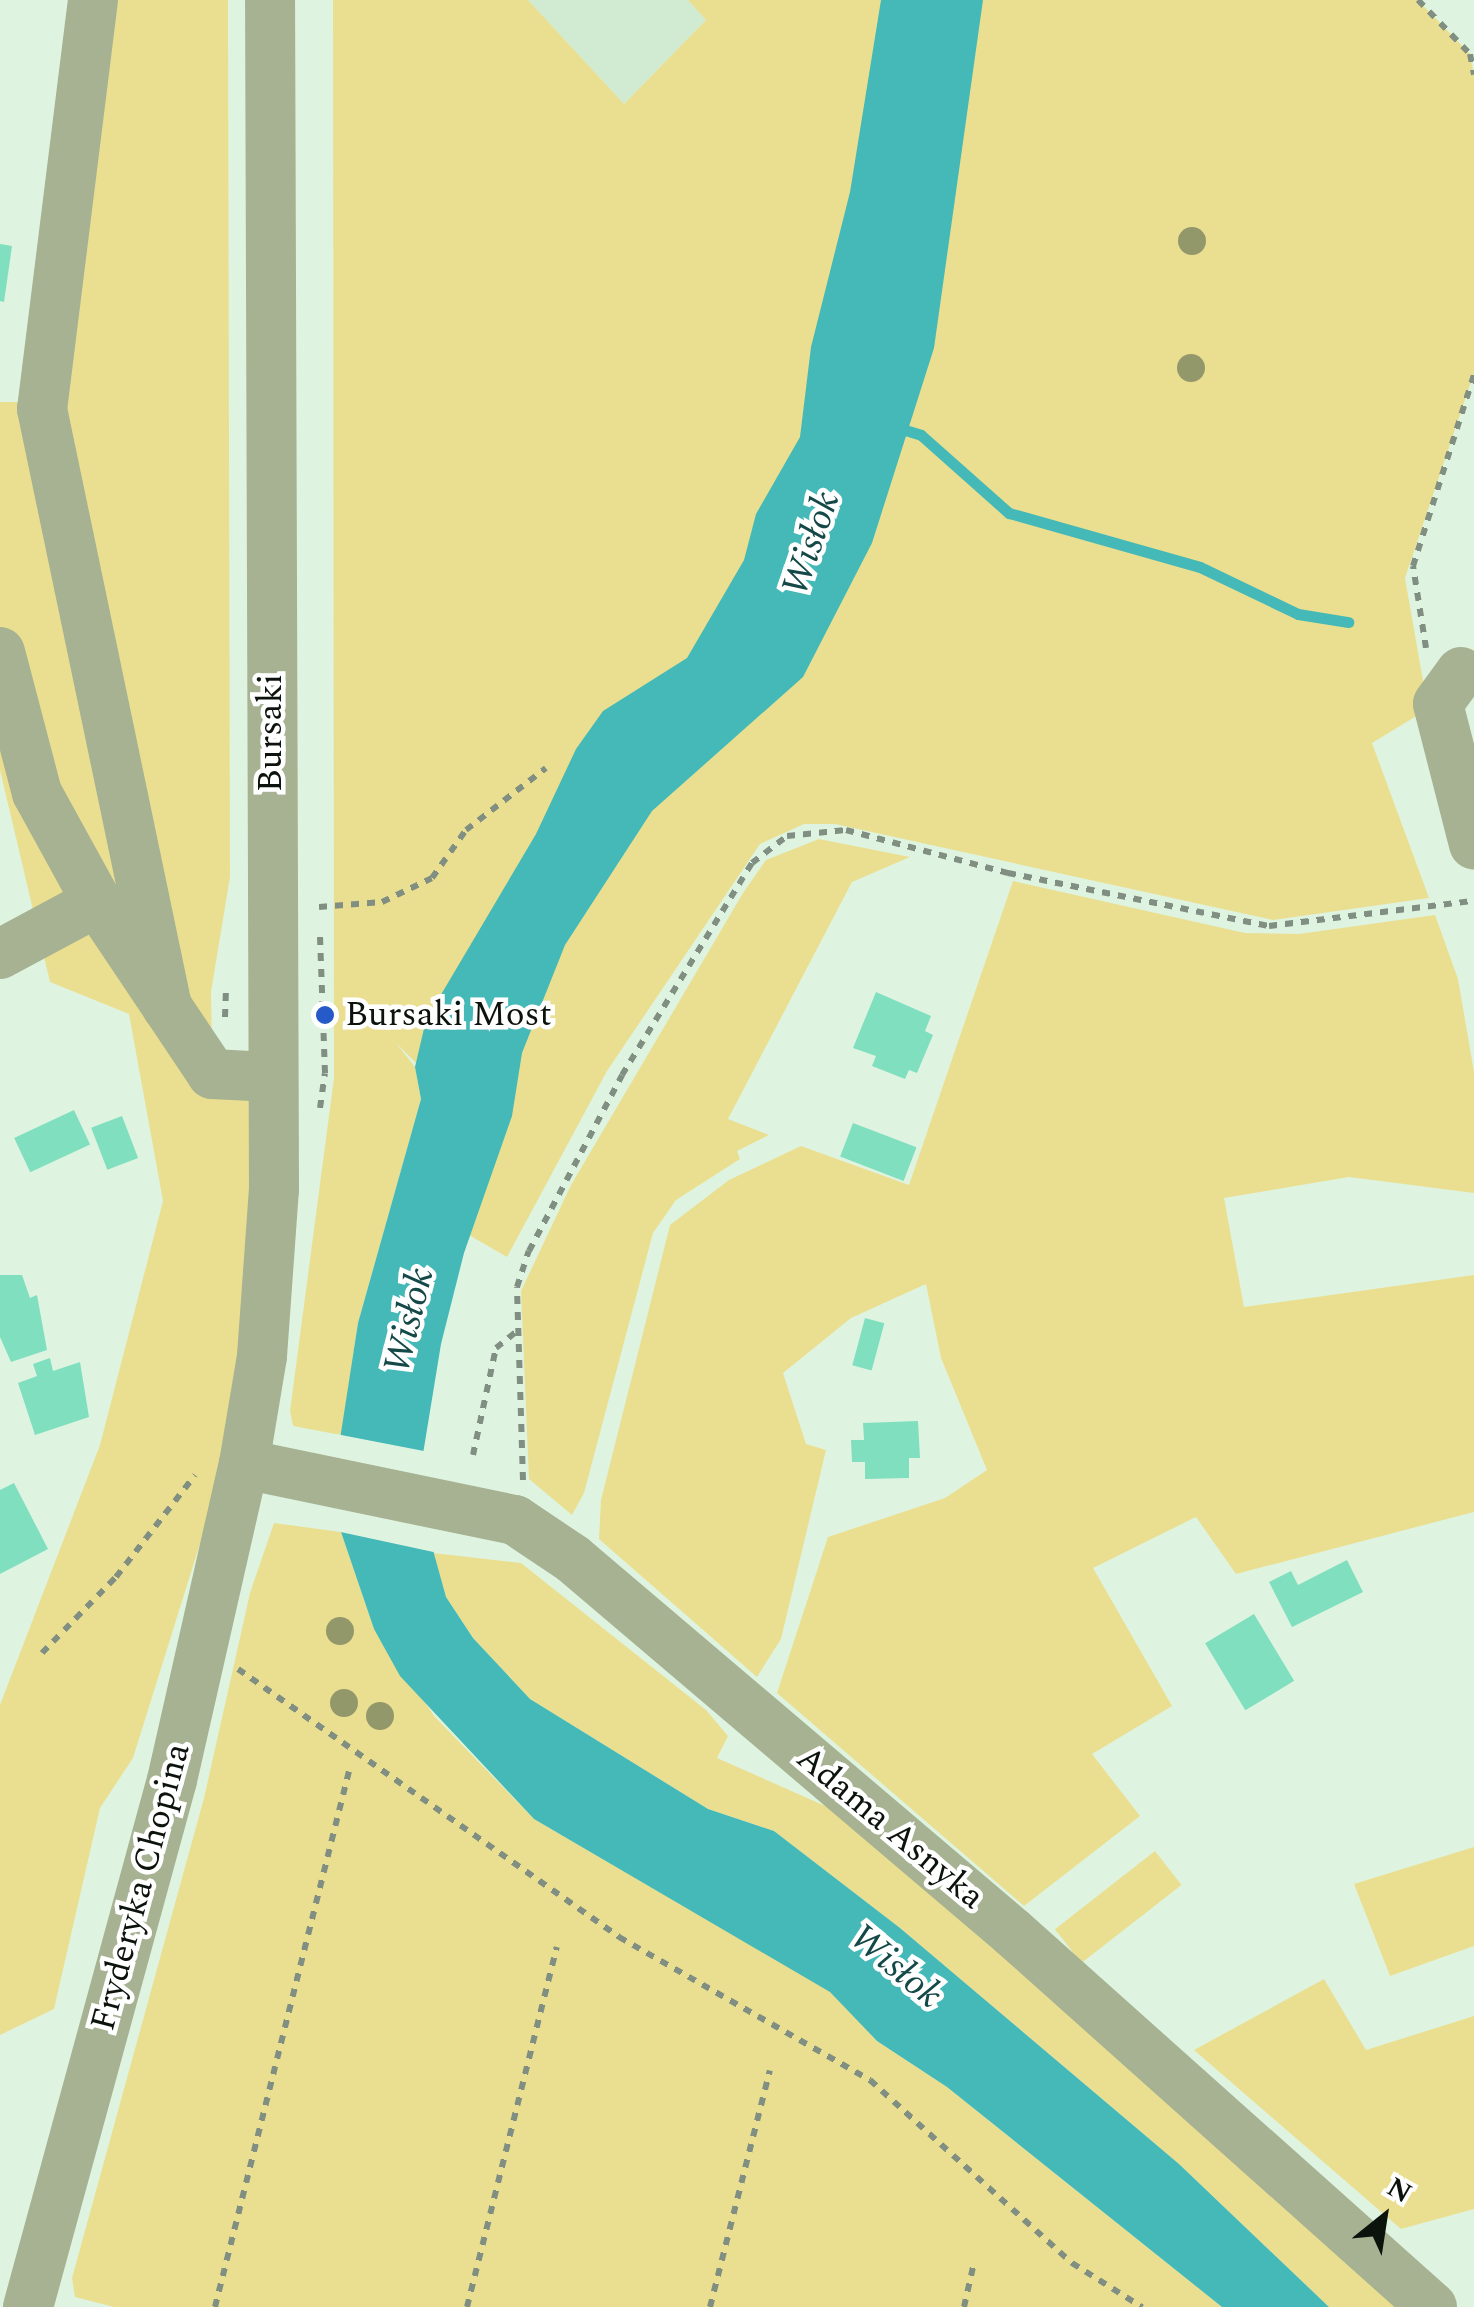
<!DOCTYPE html>
<meta charset="utf-8">
<style>
body{margin:0}
#map{position:relative;width:1474px;height:2307px;overflow:hidden;background:#dff4e0;font-family:Spectral,serif}
div>[style]{position:absolute}
.built>*{inset:0;background:#d0ebd2}
.green>*{inset:0;background:#eadf91;transform-origin:0 0}
.water>*{inset:0;background:#44b9b7}
.pier>*{inset:0;background:#dff4e0}
.stream>*{height:11px;margin:-5.5px;padding:0 5.5px;transform-origin:5.5px;border-radius:5.5px;background:#44b9b7}
.building>*{inset:0;background:#7fdfbf;transform-origin:0 0}
.path>*{height:6px;margin-top:-3px;transform-origin:0;background:repeating-linear-gradient(90deg,#808f81 0 8px,transparent 0 16px)}
.minor>*{height:50px;margin:-25px;padding:0 25px;transform-origin:25px;border-radius:25px;background:#a6b292}
.trees>*{width:28px;height:28px;margin:-14px;border-radius:50%;background:#93986b}
.dots>*{width:28px;height:28px;translate:-50% -50%;box-sizing:border-box;border:5px solid #fff;border-radius:50%}
span{translate:-50% -50%;white-space:nowrap;text-align:center;line-height:1.15;-webkit-text-stroke:9px #fff;paint-order:stroke}
.street-label{font-size:35px;color:#0b130c}
.poi-label{font-size:35px;color:#0b130c}
.left{translate:0 -50%;text-align:left}
.water-label{font-size:38px;color:#154948;font-style:italic}
.north{position:absolute;left:1334px;top:2167px;width:100px;height:100px;-webkit-text-stroke:8px #fff;paint-order:stroke;rotate:30deg;font-size:28px;font-weight:700;line-height:40px;text-align:center;color:#0b130c}
.north::after{content:'';display:block;margin:auto;width:35px;height:45px;background:#0b130c;clip-path:polygon(50% 0,100% 100%,50% 72%,0 100%)}
</style>
<div id="map">
<div class="built">
<div style="clip-path:polygon(528px 0,688px 0,706px 20px,624px 104px)"></div>
</div>
<div class="green">
<div style="clip-path:polygon(109px 0,228px 0,230px 877px,211px 992px,212px 1057px,272px 1077px,223px 1470px,133px 1758px,100px 1808px,54px 2009px,0 2035px,0 1705px,100px 1445px,163px 1201px,129px 1014px,50px 982px,0 770px,0 402px,54px 402px)"></div>
<div style="clip-path:polygon(333px 0,528px 0,624px 104px,706px 20px,688px 0,1418px 0,1470px 54px,1474px 75px,1474px 373px,1405px 578px,1428px 709px,1372px 743px,1429px 898px,1273px 920px,835px 824px,804px 824px,760px 844px,607px 1071px,507px 1257px,455px 1227px,484px 1131px,396px 1043px,415px 1067px,421px 1099px,358px 1323px,341px 1435px,293px 1426px,290px 1411px,334px 1078px)"></div>
<div style="clip-path:polygon(819px 839px,910px 857px,852px 882px,728px 1119px,769px 1135px,737px 1151px,740px 1159px,676px 1200px,653px 1233px,584px 1493px,572px 1515px,529px 1479px,521px 1291px,571px 1185px,743px 893px,766px 860px)"></div>
<div style="clip-path:polygon(1013px 881px,1245px 933px,1299px 934px,1435px 915px,1458px 979px,1474px 1072px,1474px 1193px,1349px 1177px,1224px 1198px,1244px 1307px,1474px 1275px,1474px 1512px,1236px 1574px,1196px 1517px,1093px 1568px,1172px 1706px,1092px 1754px,1140px 1816px,1024px 1906px,777px 1693px,828px 1537px,945px 1498px,987px 1470px,941px 1358px,926px 1284px,851px 1318px,783px 1373px,806px 1444px,826px 1450px,781px 1639px,757px 1677px,599px 1539px,601px 1500px,670px 1225px,729px 1180px,801px 1146px,909px 1185px)"></div>
<div style="clip-path:polygon(274px 1523px,341px 1532px,374px 1629px,435px 1717px,534px 1819px,831px 1992px,877px 2041px,947px 2087px,1222px 2307px,114px 2307px,75px 2297px,72px 2278px,204px 1798px,250px 1593px)"></div>
<div style="clip-path:polygon(433px 1553px,521px 1563px,706px 1710px,728px 1736px,717px 1758px,841px 1813px,1405px 2307px,1329px 2307px,1179px 2164px,900px 1928px,774px 1831px,708px 1809px,530px 1699px,473px 1638px,446px 1597px)"></div>
<div style="clip-path:polygon(1474px 1847px,1474px 1946px,1390px 1976px,1354px 1884px)"></div>
<div style="left:1155px;top:1851px;width:43px;height:127px;rotate:52deg"></div>
<div style="clip-path:polygon(1324px 1979px,1366px 2050px,1474px 2016px,1474px 2209px,1401px 2229px,1194px 2050px)"></div>
</div>
<div class="water">
<div style="clip-path:polygon(881px 0,983px 0,934px 348px,872px 543px,803px 677px,652px 811px,565px 945px,522px 1053px,512px 1116px,464px 1253px,441px 1344px,423px 1454px,433px 1550px,446px 1597px,473px 1638px,530px 1699px,708px 1809px,774px 1831px,900px 1928px,1179px 2164px,1329px 2307px,1222px 2307px,947px 2087px,877px 2041px,830px 1992px,534px 1819px,400px 1676px,374px 1629px,341px 1532px,340px 1439px,358px 1323px,421px 1099px,415px 1067px,426px 1020px,536px 834px,576px 749px,603px 711px,687px 658px,744px 560px,756px 514px,800px 437px,811px 347px,850px 192px)"></div>
</div>
<div class="pier">
<div style="clip-path:polygon(336px 1434px,429px 1452px,438px 1553px,336px 1531px)"></div>
</div>
<div class="stream">
<div style="left:892px;top:426px;width:30px;rotate:17deg"></div>
<div style="left:921px;top:435px;width:118px;rotate:41.6deg"></div>
<div style="left:1009px;top:513px;width:198px;rotate:15.8deg"></div>
<div style="left:1200px;top:567px;width:109px;rotate:25.6deg"></div>
<div style="left:1298px;top:614px;width:51px;rotate:9.1deg"></div>
</div>
<div class="building">
<div style="clip-path:polygon(0 244px,12px 246px,4px 302px,0 301px)"></div>
<div style="clip-path:polygon(876px 992px,931px 1016px,925px 1031px,933px 1035px,917px 1073px,909px 1070px,905px 1079px,872px 1066px,876px 1056px,853px 1048px)"></div>
<div style="left:74px;top:1110px;width:38px;height:66px;rotate:65deg"></div>
<div style="left:122px;top:1116px;width:45px;height:33px;rotate:69deg"></div>
<div style="left:853px;top:1123px;width:68px;height:36px;rotate:21deg"></div>
<div style="clip-path:polygon(0 1275px,22px 1275px,30px 1298px,37px 1295px,47px 1350px,11px 1362px,0 1337px)"></div>
<div style="left:865px;top:1318px;width:20px;height:49px;rotate:15deg"></div>
<div style="clip-path:polygon(50px 1358px,53px 1371px,80px 1362px,89px 1417px,35px 1435px,18px 1383px,37px 1376px,33px 1364px)"></div>
<div style="clip-path:polygon(918px 1421px,920px 1458px,909px 1458px,909px 1478px,865px 1479px,865px 1462px,852px 1462px,851px 1440px,864px 1440px,863px 1423px)"></div>
<div style="clip-path:polygon(14px 1483px,48px 1549px,0 1574px,0 1490px)"></div>
<div style="clip-path:polygon(1347px 1560px,1363px 1592px,1292px 1627px,1269px 1582px,1291px 1571px,1298px 1585px)"></div>
<div style="left:1254px;top:1614px;width:78px;height:57px;rotate:59deg"></div>
</div>
<div class="path">
<div style="left:1418px;top:0;width:75px;rotate:46.1deg"></div>
<div style="left:1470px;top:54px;width:21px;rotate:79deg"></div>
<div style="left:1426px;top:648px;width:83px;rotate:-99deg"></div>
<div style="left:1413px;top:566px;width:201px;rotate:-72.3deg"></div>
<div style="left:319px;top:907px;width:63px;rotate:-4.5deg"></div>
<div style="left:382px;top:902px;width:55px;rotate:-25.6deg"></div>
<div style="left:432px;top:878px;width:59px;rotate:-54.7deg"></div>
<div style="left:466px;top:830px;width:101px;rotate:-37.8deg"></div>
<div style="left:225px;top:1017px;width:27px;rotate:-88deg"></div>
<div style="left:320px;top:1108px;width:35px;rotate:-82deg"></div>
<div style="left:325px;top:1073px;width:137px;rotate:-92.1deg"></div>
<div style="left:473px;top:1455px;width:109px;rotate:-77.9deg"></div>
<div style="left:496px;top:1348px;width:26px;rotate:-39deg"></div>
<div style="left:523px;top:1480px;width:193px;rotate:-91.8deg"></div>
<div style="left:517px;top:1287px;width:38px;rotate:-72deg"></div>
<div style="left:529px;top:1251px;width:199px;rotate:-62.1deg"></div>
<div style="left:622px;top:1075px;width:249px;rotate:-58.5deg"></div>
<div style="left:752px;top:863px;width:44px;rotate:-37.6deg"></div>
<div style="left:787px;top:836px;width:59px;rotate:-5.8deg"></div>
<div style="left:846px;top:830px;width:168px;rotate:14.9deg"></div>
<div style="left:1008px;top:873px;width:266px;rotate:11.5deg"></div>
<div style="left:1269px;top:926px;width:207px;rotate:-7deg"></div>
<div style="left:42px;top:1653px;width:106px;rotate:-45.8deg"></div>
<div style="left:116px;top:1577px;width:129px;rotate:-52.2deg"></div>
<div style="left:238px;top:1669px;width:466px;rotate:35.1deg"></div>
<div style="left:619px;top:1937px;width:289px;rotate:29.7deg"></div>
<div style="left:870px;top:2080px;width:273px;rotate:42.2deg"></div>
<div style="left:1072px;top:2263px;width:83px;rotate:32.2deg"></div>
<div style="left:215px;top:2307px;width:552px;rotate:-75.96deg"></div>
<div style="left:467px;top:2307px;width:371px;rotate:-76deg"></div>
<div style="left:710px;top:2307px;width:244px;rotate:-75.8deg"></div>
<div style="left:964px;top:2307px;width:41px;rotate:-77.3deg"></div>
</div>
<div class="minor">
<div style="left:93px;top:0;width:412px;rotate:97.1deg"></div>
<div style="left:42px;top:409px;width:611px;rotate:78.19deg"></div>
<div style="left:0;top:652px;width:146px;rotate:75.3deg"></div>
<div style="left:37px;top:793px;width:124px;rotate:61.2deg"></div>
<div style="left:97px;top:902px;width:207px;rotate:56.2deg"></div>
<div style="left:212px;top:1074px;width:60px;rotate:2.9deg"></div>
<div style="left:1461px;top:672px;width:39px;rotate:126deg"></div>
<div style="left:1438px;top:704px;width:145px;rotate:75.6deg"></div>
<div style="left:0;top:954px;width:110px;rotate:-28.2deg"></div>
<div style="left:244px;top:1464px;width:277px;rotate:11.7deg"></div>
<div style="left:515px;top:1520px;width:70px;rotate:33.9deg"></div>
<div style="left:573px;top:1559px;width:576px;rotate:40.35deg"></div>
<div style="left:1012px;top:1932px;width:563px;rotate:41.76deg"></div>
<div style="left:28px;top:2307px;width:546px;rotate:-74.72deg"></div>
<div style="left:172px;top:1780px;width:324px;rotate:-77.2deg"></div>
<div style="left:244px;top:1464px;width:109px;rotate:-80.5deg"></div>
<div style="left:262px;top:1356px;width:167px;rotate:-85.9deg"></div>
<div style="left:274px;top:1189px;width:1189px;rotate:-90.19deg"></div>
</div>
<div class="trees">
<div style="left:1192px;top:241px"></div>
<div style="left:1191px;top:368px"></div>
<div style="left:340px;top:1631px"></div>
<div style="left:344px;top:1703px"></div>
<div style="left:380px;top:1716px"></div>
</div>
<div class="dots">
<div style="left:325px;top:1015px;background:#265ac8"></div>
</div>
<div class="street-label">
<span style="left:271px;top:733px;rotate:-90deg">Bursaki</span>
<span style="left:890px;top:1828px;rotate:40deg">Adama Asnyka</span>
<span style="left:141px;top:1887px;rotate:-75deg">Fryderyka Chopina</span>
</div>
<div class="poi-label">
<span class="left" style="left:345px;top:1015px">Bursaki Most</span>
</div>
<div class="water-label">
<span style="left:812px;top:544px;rotate:-71deg">Wisłok</span>
<span style="left:410px;top:1321px;rotate:-76deg">Wisłok</span>
<span style="left:895px;top:1967px;rotate:40deg">Wisłok</span>
</div>
<div class="north">N</div>
</div>
